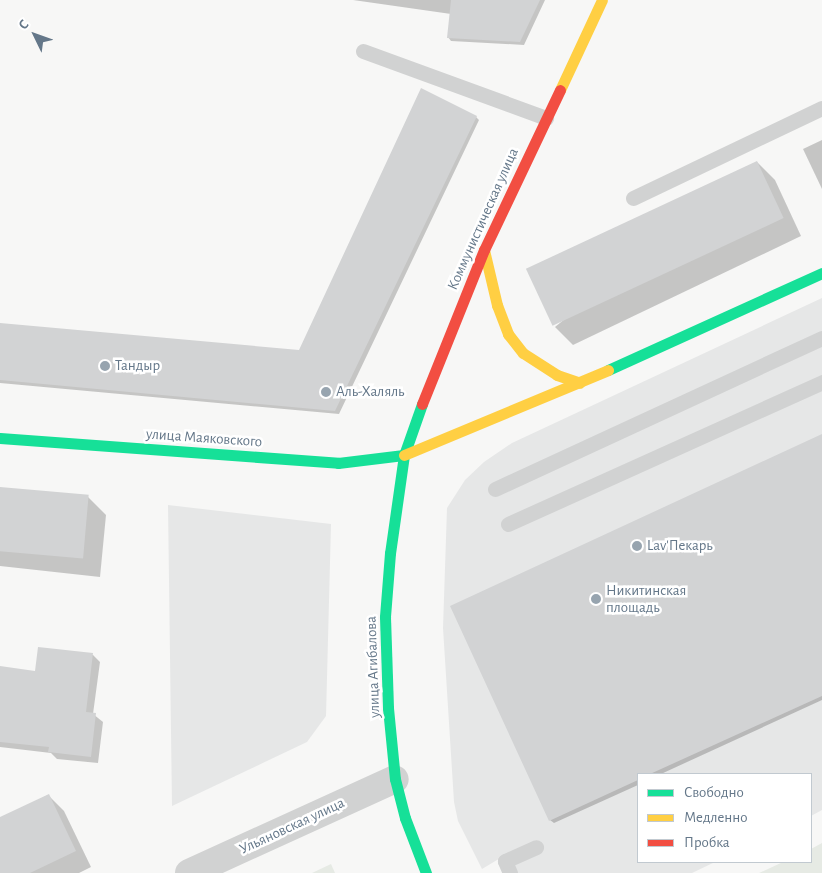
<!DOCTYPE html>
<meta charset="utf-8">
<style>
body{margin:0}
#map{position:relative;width:822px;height:873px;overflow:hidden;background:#f7f7f6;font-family:"Alegreya Sans",sans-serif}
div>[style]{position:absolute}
.built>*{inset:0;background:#e6e7e7}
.green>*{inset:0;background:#e6eae4}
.shadow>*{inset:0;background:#0003}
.building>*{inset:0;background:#d2d3d4;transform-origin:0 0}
.lane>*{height:15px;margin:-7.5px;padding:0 7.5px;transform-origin:7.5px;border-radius:7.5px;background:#d1d2d2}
.street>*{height:28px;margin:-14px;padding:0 14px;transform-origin:14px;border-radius:14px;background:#d1d2d2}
.fast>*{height:11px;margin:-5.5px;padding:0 5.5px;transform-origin:5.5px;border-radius:5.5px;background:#16e098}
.slow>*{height:11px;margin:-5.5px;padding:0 5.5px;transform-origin:5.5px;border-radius:5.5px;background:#ffcf43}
.jam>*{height:11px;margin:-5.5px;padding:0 5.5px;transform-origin:5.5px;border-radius:5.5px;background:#f24e42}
.dots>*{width:14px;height:14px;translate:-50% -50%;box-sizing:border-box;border:2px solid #fff;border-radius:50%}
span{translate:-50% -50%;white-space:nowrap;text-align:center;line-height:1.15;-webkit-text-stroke:5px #fff;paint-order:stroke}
.street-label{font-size:15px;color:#647789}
.poi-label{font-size:15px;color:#647789}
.left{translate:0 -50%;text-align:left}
.legend{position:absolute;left:637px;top:773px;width:175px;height:90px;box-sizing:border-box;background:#fff;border:1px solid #c1c9d0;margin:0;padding:6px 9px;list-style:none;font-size:15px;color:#647789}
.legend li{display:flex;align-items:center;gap:10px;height:25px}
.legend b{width:25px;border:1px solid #c1c9d0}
.north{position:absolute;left:10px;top:10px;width:50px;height:50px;-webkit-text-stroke:4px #fff;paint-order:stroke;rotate:312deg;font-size:14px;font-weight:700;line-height:20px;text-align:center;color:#647789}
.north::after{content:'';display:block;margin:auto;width:18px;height:22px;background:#647789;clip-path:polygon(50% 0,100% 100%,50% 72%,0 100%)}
</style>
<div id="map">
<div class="built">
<div style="clip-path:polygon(822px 298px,822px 810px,811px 816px,811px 774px,638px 774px,638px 862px,715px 862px,692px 873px,509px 873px,502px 857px,482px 869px,458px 821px,454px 802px,443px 628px,447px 508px,465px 480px,484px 462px,512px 443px)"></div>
<div style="clip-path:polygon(168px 505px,331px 524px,326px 716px,307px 742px,172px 806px)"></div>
</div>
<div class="green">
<div style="clip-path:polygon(822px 843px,822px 873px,759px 873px,783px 862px,811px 862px,811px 849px)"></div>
<div style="clip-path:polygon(331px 864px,335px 873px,312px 873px)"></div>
</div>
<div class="shadow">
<div style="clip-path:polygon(353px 0,545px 0,524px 45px,451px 41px,448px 37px,451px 14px)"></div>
<div style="clip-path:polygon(476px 117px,479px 120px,339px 414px,0 383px,0 324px,300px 351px)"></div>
<div style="clip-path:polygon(822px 140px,822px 189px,803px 149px)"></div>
<div style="clip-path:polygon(757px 162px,775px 180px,801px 236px,573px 345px,555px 327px)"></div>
<div style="clip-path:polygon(822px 435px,822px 700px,661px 774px,638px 774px,638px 785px,554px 823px,550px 820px)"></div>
<div style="clip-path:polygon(0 488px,88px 497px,106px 515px,100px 577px,0 566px)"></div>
<div style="clip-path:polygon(39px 648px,93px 655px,100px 662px,93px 714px,103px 722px,98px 763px,57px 759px,51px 753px,0 747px,0 668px,36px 672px)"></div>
<div style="clip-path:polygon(48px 795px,64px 811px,91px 867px,79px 873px,0 873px,0 819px)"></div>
</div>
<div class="building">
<div style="clip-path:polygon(451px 0,540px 0,520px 42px,447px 38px)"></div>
<div style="clip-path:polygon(421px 88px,477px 116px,335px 411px,0 380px,0 323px,299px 350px)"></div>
<div style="left:757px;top:161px;width:63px;height:255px;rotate:65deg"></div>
<div style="clip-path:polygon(822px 434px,822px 696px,650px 774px,638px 774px,638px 780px,549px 821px,450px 606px)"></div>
<div style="left:0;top:487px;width:89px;height:64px;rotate:5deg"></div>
<div style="clip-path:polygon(38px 647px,93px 653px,86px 712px,96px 713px,91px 757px,48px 752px,49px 747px,0 742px,0 666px,35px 671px)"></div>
<div style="clip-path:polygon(49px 794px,76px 851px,30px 873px,0 873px,0 817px)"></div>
</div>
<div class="lane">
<div style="left:363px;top:51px;width:195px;rotate:20.1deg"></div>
<div style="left:633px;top:198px;width:209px;rotate:-25.5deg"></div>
<div style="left:495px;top:489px;width:360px;rotate:-24.8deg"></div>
<div style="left:508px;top:524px;width:345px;rotate:-24.3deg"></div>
<div style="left:510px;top:873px;width:13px;rotate:-113deg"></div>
<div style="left:505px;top:861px;width:34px;rotate:-24deg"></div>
</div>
<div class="street">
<div style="left:189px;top:873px;width:226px;rotate:-24.5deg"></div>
</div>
<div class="fast">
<div style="left:608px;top:370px;width:235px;rotate:-24.4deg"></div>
<div style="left:422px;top:404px;width:54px;rotate:109.4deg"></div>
<div style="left:404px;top:455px;width:99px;rotate:98.1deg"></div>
<div style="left:390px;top:553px;width:64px;rotate:94.5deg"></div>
<div style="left:385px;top:617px;width:91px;rotate:88.1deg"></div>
<div style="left:388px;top:708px;width:71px;rotate:84.4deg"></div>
<div style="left:395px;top:779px;width:40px;rotate:75.6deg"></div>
<div style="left:405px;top:818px;width:59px;rotate:69.1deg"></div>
<div style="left:0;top:438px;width:339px;rotate:4.2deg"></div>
<div style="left:338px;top:463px;width:66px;rotate:-6.9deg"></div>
</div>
<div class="slow">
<div style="left:560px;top:90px;width:99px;rotate:-65deg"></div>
<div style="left:484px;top:250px;width:57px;rotate:76.7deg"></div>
<div style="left:497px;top:305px;width:31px;rotate:69deg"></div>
<div style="left:508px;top:334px;width:24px;rotate:52deg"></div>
<div style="left:523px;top:353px;width:40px;rotate:32.9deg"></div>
<div style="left:557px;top:375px;width:24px;rotate:19deg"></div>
<div style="left:404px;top:455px;width:221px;rotate:-22.6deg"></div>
</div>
<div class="jam">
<div style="left:422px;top:404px;width:166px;rotate:-68.1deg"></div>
<div style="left:484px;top:250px;width:177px;rotate:-64.6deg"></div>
</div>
<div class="dots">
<div style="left:105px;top:366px;background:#97a4af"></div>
<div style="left:326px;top:392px;background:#97a4af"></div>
<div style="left:637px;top:546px;background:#97a4af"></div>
<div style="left:596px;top:599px;background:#97a4af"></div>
</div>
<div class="street-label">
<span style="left:483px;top:219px;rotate:-66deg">Коммунистическая улица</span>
<span style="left:204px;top:438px;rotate:4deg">улица Маяковского</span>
<span style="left:373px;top:667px;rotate:-92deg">улица Агибалова</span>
<span style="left:292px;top:826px;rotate:-25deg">Ульяновская улица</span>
</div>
<div class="poi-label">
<span class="left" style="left:115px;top:366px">Тандыр</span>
<span class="left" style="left:336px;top:392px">Аль-Халяль</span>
<span class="left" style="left:647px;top:546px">Lav'Пекарь</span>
<span class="left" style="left:606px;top:599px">Никитинская<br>площадь</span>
</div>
<ul class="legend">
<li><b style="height:6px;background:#16e098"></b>Свободно</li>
<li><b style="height:6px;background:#ffcf43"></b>Медленно</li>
<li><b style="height:6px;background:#f24e42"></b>Пробка</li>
</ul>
<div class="north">С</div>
</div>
